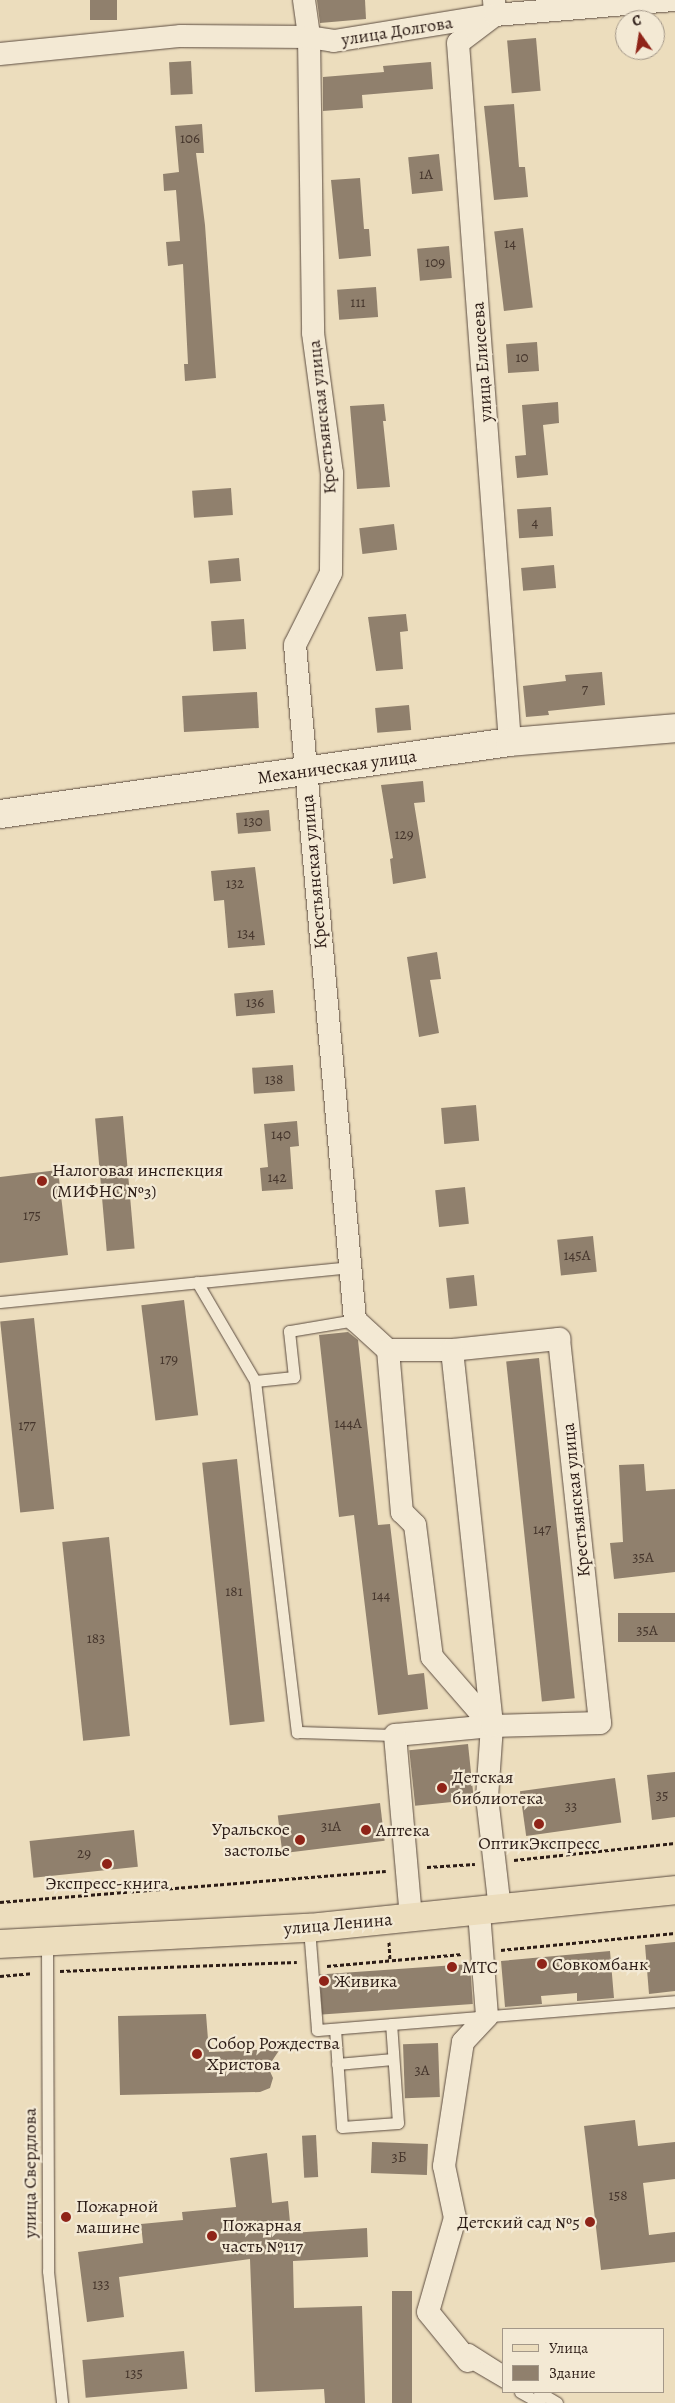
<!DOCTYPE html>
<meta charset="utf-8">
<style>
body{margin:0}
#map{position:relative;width:675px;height:2403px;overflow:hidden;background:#ecddbd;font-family:Alegreya,serif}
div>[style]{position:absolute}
.building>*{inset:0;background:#90806d;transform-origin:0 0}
.path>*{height:3px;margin-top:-1.5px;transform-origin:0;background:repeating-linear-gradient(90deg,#2c1c16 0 4px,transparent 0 6.5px)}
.roads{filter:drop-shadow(0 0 1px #5c4c40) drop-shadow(0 0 1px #5c4c40)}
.lane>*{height:11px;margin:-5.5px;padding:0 5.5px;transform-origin:5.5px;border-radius:5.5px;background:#f3e9d4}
.street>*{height:22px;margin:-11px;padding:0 11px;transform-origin:11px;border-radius:11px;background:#f3e9d4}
.secondary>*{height:28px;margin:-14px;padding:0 14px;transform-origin:14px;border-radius:14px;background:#f3e9d4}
.primary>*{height:28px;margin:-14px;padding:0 14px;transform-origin:14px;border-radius:14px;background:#ecddbd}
.dots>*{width:14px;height:14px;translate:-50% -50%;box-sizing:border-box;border:2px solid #f3e9d4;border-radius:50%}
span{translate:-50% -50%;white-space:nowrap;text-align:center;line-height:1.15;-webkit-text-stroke:4.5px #f3e9d4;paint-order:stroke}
.number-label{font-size:15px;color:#45352c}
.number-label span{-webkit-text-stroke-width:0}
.street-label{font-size:18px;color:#2c1c16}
.poi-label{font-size:18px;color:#2c1c16}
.left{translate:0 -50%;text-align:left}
.right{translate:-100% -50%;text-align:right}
.legend{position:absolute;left:502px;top:2328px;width:162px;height:65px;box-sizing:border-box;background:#f3e9d4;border:1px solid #a39788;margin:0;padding:6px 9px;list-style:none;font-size:15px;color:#2c1c16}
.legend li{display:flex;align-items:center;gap:10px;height:25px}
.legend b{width:25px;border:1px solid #a39788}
.north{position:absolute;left:615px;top:10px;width:50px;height:50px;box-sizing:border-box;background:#f3e9d4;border:1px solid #a39788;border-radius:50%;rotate:347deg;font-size:14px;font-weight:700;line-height:20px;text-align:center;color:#2c1c16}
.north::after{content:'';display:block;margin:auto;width:18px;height:22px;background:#8f2418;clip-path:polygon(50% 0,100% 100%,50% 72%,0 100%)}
</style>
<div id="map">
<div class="building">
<div style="left:90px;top:0;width:27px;height:20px"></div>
<div style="clip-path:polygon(317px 0,365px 0,366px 19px,320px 23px)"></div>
<div style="left:536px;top:38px;width:53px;height:29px;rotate:85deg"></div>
<div style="left:191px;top:61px;width:33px;height:22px;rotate:87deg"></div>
<div style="clip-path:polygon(431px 62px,433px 89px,362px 95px,363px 108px,323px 111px,323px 77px,384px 72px,383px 66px)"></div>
<div style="clip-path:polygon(514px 104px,519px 167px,525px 167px,528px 197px,494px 200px,484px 106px)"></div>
<div style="clip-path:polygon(202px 124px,204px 153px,196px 153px,205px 225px,216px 378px,185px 381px,184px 364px,188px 364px,183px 264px,168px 266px,166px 242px,180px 241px,176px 190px,164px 191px,163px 174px,179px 172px,175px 126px)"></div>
<div style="left:439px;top:154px;width:37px;height:31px;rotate:84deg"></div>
<div style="clip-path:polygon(360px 178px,364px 229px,369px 229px,371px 256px,339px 259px,331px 180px)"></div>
<div style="left:523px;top:228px;width:80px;height:29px;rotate:83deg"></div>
<div style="left:449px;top:246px;width:32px;height:32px;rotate:85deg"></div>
<div style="left:376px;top:287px;width:30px;height:39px;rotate:86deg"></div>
<div style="left:537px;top:342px;width:29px;height:31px;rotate:86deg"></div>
<div style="clip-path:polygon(558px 402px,559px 423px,543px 425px,548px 475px,517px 478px,515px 456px,526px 455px,522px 405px)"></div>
<div style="clip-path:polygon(384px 404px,386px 421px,383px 421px,390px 487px,357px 489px,350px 406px)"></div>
<div style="left:231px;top:488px;width:27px;height:39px;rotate:86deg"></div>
<div style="left:551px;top:507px;width:29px;height:34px;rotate:86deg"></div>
<div style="left:394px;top:524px;width:26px;height:35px;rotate:83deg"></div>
<div style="left:239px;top:558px;width:23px;height:31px;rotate:85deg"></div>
<div style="left:554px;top:565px;width:23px;height:33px;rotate:85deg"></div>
<div style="clip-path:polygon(406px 614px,408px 631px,400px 632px,403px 669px,376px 671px,368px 617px)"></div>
<div style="left:244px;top:619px;width:30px;height:33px;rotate:86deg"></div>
<div style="clip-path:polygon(602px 672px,605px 705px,548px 711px,549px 715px,526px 717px,523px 686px,566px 681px,565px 675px)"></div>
<div style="left:257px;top:692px;width:36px;height:75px;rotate:87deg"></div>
<div style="left:409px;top:705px;width:25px;height:34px;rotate:85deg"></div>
<div style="clip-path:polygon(423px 781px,425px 802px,414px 803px,426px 878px,393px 884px,390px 859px,393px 858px,381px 785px)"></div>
<div style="left:269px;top:810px;width:21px;height:33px;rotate:85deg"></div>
<div style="clip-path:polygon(255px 867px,265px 945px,228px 948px,224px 900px,214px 901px,211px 871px)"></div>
<div style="clip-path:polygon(437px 952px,441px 979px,430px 980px,439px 1033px,419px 1037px,407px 957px)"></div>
<div style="left:273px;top:990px;width:23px;height:39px;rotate:85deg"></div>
<div style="left:293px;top:1065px;width:26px;height:41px;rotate:86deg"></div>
<div style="left:476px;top:1105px;width:36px;height:35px;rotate:85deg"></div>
<div style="left:123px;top:1116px;width:133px;height:28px;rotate:85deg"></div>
<div style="clip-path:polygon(297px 1121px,299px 1146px,290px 1147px,293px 1189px,262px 1191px,260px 1168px,268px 1167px,264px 1124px)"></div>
<div style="clip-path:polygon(58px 1170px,68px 1255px,0 1263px,0 1177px)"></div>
<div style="left:465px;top:1187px;width:37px;height:30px;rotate:84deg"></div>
<div style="left:593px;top:1236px;width:36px;height:36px;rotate:84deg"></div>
<div style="left:474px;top:1275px;width:31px;height:28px;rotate:84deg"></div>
<div style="left:184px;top:1300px;width:116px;height:43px;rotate:83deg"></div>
<div style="left:34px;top:1318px;width:192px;height:34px;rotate:84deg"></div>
<div style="clip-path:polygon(348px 1332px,358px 1340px,378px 1525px,390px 1524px,408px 1675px,424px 1673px,428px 1709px,378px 1715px,354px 1515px,339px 1517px,319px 1335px)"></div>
<div style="left:539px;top:1358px;width:342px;height:33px;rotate:84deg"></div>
<div style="left:237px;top:1459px;width:264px;height:35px;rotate:84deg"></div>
<div style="clip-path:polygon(644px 1464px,646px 1491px,675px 1489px,675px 1572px,614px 1579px,610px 1543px,623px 1542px,619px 1465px)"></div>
<div style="left:109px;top:1537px;width:200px;height:47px;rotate:84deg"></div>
<div style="left:675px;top:1613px;width:29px;height:57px;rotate:90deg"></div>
<div style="left:468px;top:1744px;width:56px;height:59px;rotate:84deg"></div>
<div style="clip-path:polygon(675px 1772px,675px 1817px,652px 1820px,647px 1775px)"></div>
<div style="left:615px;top:1778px;width:45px;height:96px;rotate:82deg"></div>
<div style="left:380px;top:1803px;width:38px;height:103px;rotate:83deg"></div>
<div style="left:134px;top:1830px;width:37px;height:105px;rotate:84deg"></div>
<div style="clip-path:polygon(675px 1942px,675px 1991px,649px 1994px,645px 1945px)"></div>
<div style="clip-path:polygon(610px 1951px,614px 1998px,577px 2001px,577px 1993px,541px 1996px,542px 2004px,505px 2007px,501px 1961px)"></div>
<div style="left:470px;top:1964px;width:40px;height:151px;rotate:86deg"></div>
<div style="clip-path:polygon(206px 2014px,209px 2052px,280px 2049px,268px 2067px,273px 2078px,270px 2088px,260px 2092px,120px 2095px,118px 2016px)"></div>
<div style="left:438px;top:2043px;width:54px;height:35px;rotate:88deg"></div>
<div style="clip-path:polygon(635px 2120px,638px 2146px,675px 2142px,675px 2179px,643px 2183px,649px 2235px,675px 2232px,675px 2262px,601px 2270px,584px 2126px)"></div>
<div style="left:316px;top:2135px;width:42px;height:14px;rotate:87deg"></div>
<div style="left:372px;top:2142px;width:56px;height:31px;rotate:2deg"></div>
<div style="clip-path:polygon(267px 2153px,272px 2203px,288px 2201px,291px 2233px,367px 2228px,368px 2257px,293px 2261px,294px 2308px,362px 2306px,365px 2403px,325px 2403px,324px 2389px,255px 2392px,250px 2259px,119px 2277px,124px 2317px,87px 2322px,78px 2252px,143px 2243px,141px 2224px,183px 2220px,182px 2212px,236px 2207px,230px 2158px)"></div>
<div style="left:392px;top:2291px;width:20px;height:112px"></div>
<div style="left:184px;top:2351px;width:38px;height:102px;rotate:85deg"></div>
</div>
<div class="path">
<div style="left:514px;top:1860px;width:162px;rotate:-6deg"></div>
<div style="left:427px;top:1867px;width:48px;rotate:-3.6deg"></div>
<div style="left:0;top:1902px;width:387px;rotate:-4.6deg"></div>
<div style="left:389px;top:1942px;width:19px;rotate:87deg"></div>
<div style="left:501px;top:1950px;width:175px;rotate:-5.6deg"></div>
<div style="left:327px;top:1966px;width:136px;rotate:-5.1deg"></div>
<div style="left:60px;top:1971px;width:237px;rotate:-2.2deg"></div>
<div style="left:0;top:1976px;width:32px;rotate:-5deg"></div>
</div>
<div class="roads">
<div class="lane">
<div style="left:197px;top:1282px;width:115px;rotate:59.6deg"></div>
<div style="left:0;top:1302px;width:353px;rotate:-5.7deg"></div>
<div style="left:355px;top:1320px;width:67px;rotate:170.5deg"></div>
<div style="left:289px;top:1331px;width:46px;rotate:83.8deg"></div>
<div style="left:294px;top:1377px;width:39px;rotate:174deg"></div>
<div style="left:255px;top:1381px;width:354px;rotate:83.2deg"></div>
<div style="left:297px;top:1732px;width:98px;rotate:1.8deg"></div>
<div style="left:309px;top:1928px;width:102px;rotate:85.5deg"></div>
<div style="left:317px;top:2030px;width:359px;rotate:-4.6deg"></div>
<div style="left:47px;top:1942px;width:329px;rotate:89.8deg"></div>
<div style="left:48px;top:2271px;width:133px;rotate:83.9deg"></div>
<div style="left:335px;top:2029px;width:98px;rotate:85.9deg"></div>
<div style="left:342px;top:2127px;width:56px;rotate:-4.1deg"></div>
<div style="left:398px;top:2123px;width:99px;rotate:-94deg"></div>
<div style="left:337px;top:2064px;width:56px;rotate:-5.1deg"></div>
<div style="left:469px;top:2349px;width:41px;rotate:32.2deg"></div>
<div style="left:468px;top:2361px;width:42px;rotate:30.3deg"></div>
<div style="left:520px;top:2392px;width:23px;rotate:29deg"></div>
<div style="left:539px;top:2392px;width:21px;rotate:31deg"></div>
</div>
<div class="street">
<div style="left:304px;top:0;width:37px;rotate:82deg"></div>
<div style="left:309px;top:37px;width:296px;rotate:89.2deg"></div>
<div style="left:313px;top:333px;width:141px;rotate:82.3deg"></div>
<div style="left:332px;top:473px;width:100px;rotate:90.6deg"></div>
<div style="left:331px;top:573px;width:80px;rotate:116.6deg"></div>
<div style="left:295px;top:645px;width:678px;rotate:84.92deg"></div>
<div style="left:355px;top:1320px;width:45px;rotate:42.3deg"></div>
<div style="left:388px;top:1350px;width:163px;rotate:85.1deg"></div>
<div style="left:402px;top:1512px;width:18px;rotate:45deg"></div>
<div style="left:415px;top:1525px;width:133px;rotate:82.7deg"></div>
<div style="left:432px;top:1657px;width:91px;rotate:49deg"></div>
<div style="left:492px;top:1726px;width:97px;rotate:174.7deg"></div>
<div style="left:395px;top:1735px;width:185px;rotate:85deg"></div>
<div style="left:494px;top:0;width:15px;rotate:86deg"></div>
<div style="left:495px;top:15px;width:46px;rotate:142.9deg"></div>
<div style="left:458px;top:43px;width:701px;rotate:85.75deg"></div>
<div style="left:0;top:54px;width:182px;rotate:-5.7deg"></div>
<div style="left:181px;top:36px;width:128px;rotate:0.4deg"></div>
<div style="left:309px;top:37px;width:25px;rotate:9deg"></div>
<div style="left:334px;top:41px;width:163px;rotate:-9.2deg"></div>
<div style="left:495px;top:15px;width:181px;rotate:-4.8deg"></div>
<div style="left:388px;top:1350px;width:64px"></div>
<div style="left:452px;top:1350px;width:108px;rotate:-5.9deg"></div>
<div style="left:559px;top:1339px;width:386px;rotate:83.9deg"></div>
<div style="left:600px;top:1723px;width:108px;rotate:178.4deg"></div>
<div style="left:492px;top:1726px;width:71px;rotate:94deg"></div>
<div style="left:487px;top:1797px;width:114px;rotate:83.4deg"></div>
<div style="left:452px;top:1350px;width:378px;rotate:83.9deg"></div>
<div style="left:468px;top:2361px;width:63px;rotate:-129.2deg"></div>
<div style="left:428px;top:2312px;width:98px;rotate:-74deg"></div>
<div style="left:455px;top:2218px;width:53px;rotate:-101.9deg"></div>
<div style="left:444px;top:2166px;width:125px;rotate:-81.3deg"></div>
<div style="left:463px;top:2042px;width:35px;rotate:-47deg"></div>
<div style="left:487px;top:2016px;width:103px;rotate:-94.4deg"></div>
</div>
<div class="secondary">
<div style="left:0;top:814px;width:515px;rotate:-8.04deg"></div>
<div style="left:510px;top:742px;width:166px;rotate:-4.8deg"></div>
</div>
<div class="primary">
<div style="left:0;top:1944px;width:309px;rotate:-3deg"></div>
<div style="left:309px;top:1928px;width:368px;rotate:-5.9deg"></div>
</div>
</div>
<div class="dots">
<div style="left:42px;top:1181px;background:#8f2418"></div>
<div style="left:442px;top:1788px;background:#8f2418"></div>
<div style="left:539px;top:1824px;background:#8f2418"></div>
<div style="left:366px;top:1830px;background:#8f2418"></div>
<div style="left:300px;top:1840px;background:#8f2418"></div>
<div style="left:107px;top:1864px;background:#8f2418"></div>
<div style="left:542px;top:1964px;background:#8f2418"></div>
<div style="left:452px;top:1967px;background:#8f2418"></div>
<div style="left:324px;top:1981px;background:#8f2418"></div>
<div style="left:197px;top:2054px;background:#8f2418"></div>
<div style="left:66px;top:2217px;background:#8f2418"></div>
<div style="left:590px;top:2222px;background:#8f2418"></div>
<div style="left:212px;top:2236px;background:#8f2418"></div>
</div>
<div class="number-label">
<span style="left:190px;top:139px">106</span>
<span style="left:426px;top:175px">1А</span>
<span style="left:510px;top:244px">14</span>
<span style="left:435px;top:263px">109</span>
<span style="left:358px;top:303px">111</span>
<span style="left:522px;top:358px">10</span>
<span style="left:535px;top:523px">4</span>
<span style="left:585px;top:690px">7</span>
<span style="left:253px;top:822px">130</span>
<span style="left:404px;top:835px">129</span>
<span style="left:235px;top:884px">132</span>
<span style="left:246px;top:934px">134</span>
<span style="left:255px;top:1003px">136</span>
<span style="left:274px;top:1080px">138</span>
<span style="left:281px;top:1135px">140</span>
<span style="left:277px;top:1178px">142</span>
<span style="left:32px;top:1216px">175</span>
<span style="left:577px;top:1256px">145А</span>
<span style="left:169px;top:1360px">179</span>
<span style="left:348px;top:1424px">144А</span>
<span style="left:27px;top:1426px">177</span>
<span style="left:542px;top:1530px">147</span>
<span style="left:643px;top:1558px">35А</span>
<span style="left:234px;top:1592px">181</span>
<span style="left:381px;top:1596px">144</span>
<span style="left:647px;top:1631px">35А</span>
<span style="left:96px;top:1639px">183</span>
<span style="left:662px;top:1796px">35</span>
<span style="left:571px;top:1807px">33</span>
<span style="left:331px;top:1827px">31А</span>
<span style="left:84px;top:1854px">29</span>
<span style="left:422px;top:2071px">3А</span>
<span style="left:399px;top:2158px">3Б</span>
<span style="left:618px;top:2196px">158</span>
<span style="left:101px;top:2285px">133</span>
<span style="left:134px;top:2374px">135</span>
</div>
<div class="street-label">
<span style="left:397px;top:31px;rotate:-9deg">улица Долгова</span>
<span style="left:482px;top:362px;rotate:-94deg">улица Елисеева</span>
<span style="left:322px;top:417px;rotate:-96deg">Крестьянская улица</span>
<span style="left:337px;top:767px;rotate:-8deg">Механическая улица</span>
<span style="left:314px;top:872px;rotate:-95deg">Крестьянская улица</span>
<span style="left:576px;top:1500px;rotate:-96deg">Крестьянская улица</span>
<span style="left:338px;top:1924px;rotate:-5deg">улица Ленина</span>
<span style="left:30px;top:2173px;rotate:-90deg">улица Свердлова</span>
</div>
<div class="poi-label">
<span class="left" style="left:52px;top:1181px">Налоговая инспекция<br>(МИФНС №3)</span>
<span class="left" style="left:452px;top:1788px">Детская<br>библиотека</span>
<span class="right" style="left:290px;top:1840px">Уральское<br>застолье</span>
<span class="left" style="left:376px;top:1830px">Аптека</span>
<span style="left:539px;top:1843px">ОптикЭкспресс</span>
<span style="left:107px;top:1883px">Экспресс-книга</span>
<span class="left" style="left:552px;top:1964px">Совкомбанк</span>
<span class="left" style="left:462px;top:1967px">МТС</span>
<span class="left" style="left:334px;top:1981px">Живика</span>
<span class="left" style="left:207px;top:2054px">Собор Рождества<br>Христова</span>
<span class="left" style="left:76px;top:2217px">Пожарной<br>машине</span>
<span class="right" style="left:580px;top:2222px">Детский сад №5</span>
<span class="left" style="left:222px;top:2236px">Пожарная<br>часть №117</span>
</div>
<ul class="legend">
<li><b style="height:6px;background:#ecddbd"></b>Улица</li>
<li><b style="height:14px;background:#90806d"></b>Здание</li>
</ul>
<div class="north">С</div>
</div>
